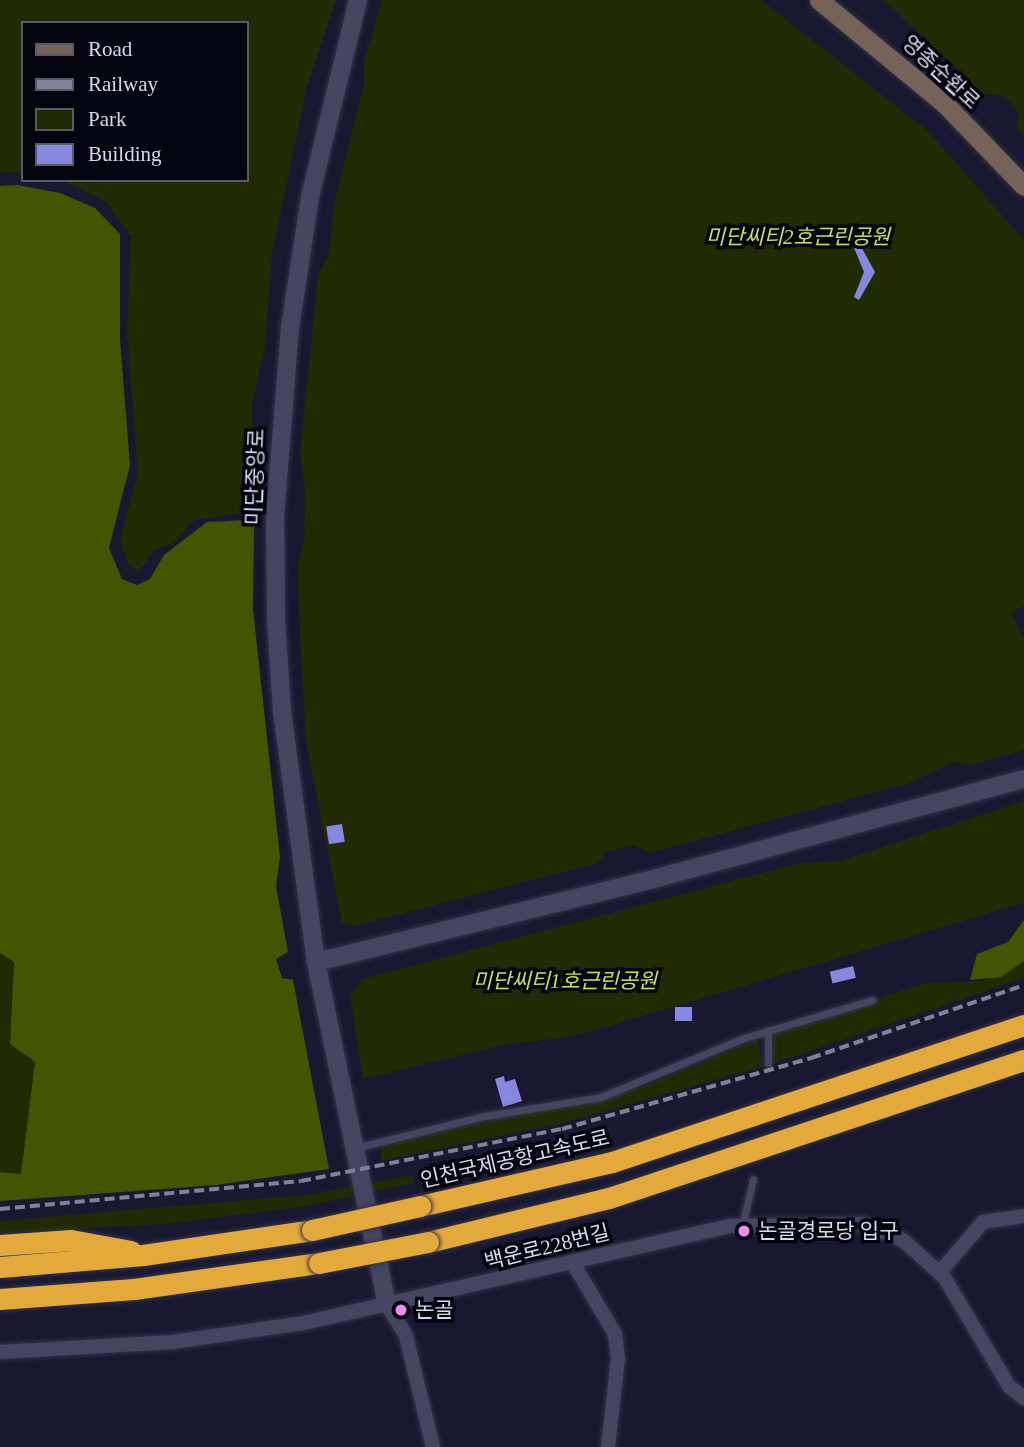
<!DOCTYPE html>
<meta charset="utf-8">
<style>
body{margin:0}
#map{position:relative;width:1024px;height:1447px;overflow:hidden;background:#181831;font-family:"Times New Roman","Noto Sans KR",serif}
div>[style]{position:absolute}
.green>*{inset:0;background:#222a03}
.forest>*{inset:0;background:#455400}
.building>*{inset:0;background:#8588de;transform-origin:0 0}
.roads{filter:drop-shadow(0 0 2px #333246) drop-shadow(0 0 2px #333246)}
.service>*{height:7px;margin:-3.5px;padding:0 3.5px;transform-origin:3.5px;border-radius:3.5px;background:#444561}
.minor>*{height:14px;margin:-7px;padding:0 7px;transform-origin:7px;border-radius:7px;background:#444561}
.tertiary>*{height:18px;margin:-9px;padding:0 9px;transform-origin:9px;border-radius:9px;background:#444561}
.secondary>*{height:19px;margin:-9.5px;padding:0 9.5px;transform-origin:9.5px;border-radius:9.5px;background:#746356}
.motorway>*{height:21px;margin:-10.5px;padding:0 10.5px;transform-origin:10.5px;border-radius:10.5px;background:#e3a93b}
.rail>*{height:3.5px;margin-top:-1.75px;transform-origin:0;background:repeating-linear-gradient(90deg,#818297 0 10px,transparent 0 15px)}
.bridges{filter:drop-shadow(0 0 2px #333246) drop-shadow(0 0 2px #333246)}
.motorway-bridge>*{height:21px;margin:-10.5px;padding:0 10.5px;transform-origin:10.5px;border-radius:10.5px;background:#e3a93b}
.dots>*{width:19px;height:19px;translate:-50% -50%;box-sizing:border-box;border:4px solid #05050f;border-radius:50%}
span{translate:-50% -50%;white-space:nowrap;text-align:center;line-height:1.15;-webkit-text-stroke:7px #05050f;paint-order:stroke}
.street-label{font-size:21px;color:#d8daeb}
.park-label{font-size:21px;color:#c3e061;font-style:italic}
.poi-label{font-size:21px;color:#d8daeb}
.left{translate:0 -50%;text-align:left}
.legend{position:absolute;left:21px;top:21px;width:228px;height:161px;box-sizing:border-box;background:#05050f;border:2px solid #595a67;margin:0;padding:9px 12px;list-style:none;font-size:21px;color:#d8daeb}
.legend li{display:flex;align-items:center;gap:14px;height:35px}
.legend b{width:35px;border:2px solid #595a67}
</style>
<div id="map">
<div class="green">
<div style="clip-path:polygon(0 0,336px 0,307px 87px,272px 254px,265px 348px,252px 404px,254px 506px,243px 513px,194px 520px,174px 543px,154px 550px,139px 572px,128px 564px,120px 539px,138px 474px,127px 334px,131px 236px,105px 201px,62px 180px,247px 180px,247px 23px,23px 23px,23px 173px,0 172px)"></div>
<div style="clip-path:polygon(382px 0,761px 0,928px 131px,1024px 240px,1024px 606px,1012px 612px,1024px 640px,1024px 750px,972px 765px,953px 762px,910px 783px,649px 853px,634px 845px,606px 852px,598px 863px,354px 926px,342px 923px,306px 741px,300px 638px,298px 563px,304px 541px,305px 490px,300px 452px,318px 276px,329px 253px,334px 205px,364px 84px,364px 62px)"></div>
<div style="clip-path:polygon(883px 0,1024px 0,1024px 136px,1017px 128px,1019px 113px,1003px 95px,984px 94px)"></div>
<div style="clip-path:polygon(1024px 801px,1024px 903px,575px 1036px,503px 1045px,363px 1079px,350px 996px,362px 979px,800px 863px,840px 861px)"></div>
<div style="clip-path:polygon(0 953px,14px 962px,10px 1044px,35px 1062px,21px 1175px,0 1172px)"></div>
<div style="clip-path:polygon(1024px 961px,1024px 978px,772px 1064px,775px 1032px,926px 983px,983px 981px)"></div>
<div style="clip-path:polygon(757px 1040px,764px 1066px,563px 1123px,381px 1161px,381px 1145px,468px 1122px,626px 1093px)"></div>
<div style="clip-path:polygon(412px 1175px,415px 1183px,307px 1206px,166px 1224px,0 1233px,0 1221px,304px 1195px)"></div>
</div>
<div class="forest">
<div style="clip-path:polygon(17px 185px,60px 193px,95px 208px,120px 234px,120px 340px,130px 465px,109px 548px,122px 579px,137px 585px,150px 579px,164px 555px,207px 522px,249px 520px,254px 525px,253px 609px,280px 857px,276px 886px,288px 952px,276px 959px,282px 978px,293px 980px,329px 1169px,216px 1185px,0 1201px,0 1172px,21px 1174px,35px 1062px,10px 1044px,14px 962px,0 953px,0 186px)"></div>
<div style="clip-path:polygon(1024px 920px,1024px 961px,1001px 977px,970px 980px,977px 954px,1008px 942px)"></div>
</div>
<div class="building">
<div style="clip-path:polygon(858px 241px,875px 272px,859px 300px,854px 297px,864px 272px,852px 243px)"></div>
<div style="left:342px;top:824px;width:18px;height:16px;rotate:81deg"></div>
<div style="left:853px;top:966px;width:12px;height:24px;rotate:76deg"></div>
<div style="left:675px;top:1007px;width:17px;height:14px"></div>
<div style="clip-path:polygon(504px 1076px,505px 1082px,515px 1079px,522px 1101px,503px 1107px,495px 1079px)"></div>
</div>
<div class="roads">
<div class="service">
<div style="left:768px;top:1063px;width:33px;rotate:-90deg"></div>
<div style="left:355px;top:1148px;width:128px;rotate:-14deg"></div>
<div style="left:479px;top:1117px;width:124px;rotate:-9.3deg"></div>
<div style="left:601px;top:1097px;width:155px;rotate:-22.4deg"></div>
<div style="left:744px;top:1038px;width:134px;rotate:-16.5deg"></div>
<div style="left:742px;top:1226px;width:48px;rotate:-76.8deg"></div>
</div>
<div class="minor">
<div style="left:573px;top:1263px;width:82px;rotate:59.4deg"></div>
<div style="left:615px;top:1334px;width:24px;rotate:83deg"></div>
<div style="left:618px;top:1358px;width:90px;rotate:96.4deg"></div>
<div style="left:940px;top:1272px;width:66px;rotate:-49.3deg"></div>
<div style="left:983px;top:1222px;width:41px;rotate:-8.3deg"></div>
<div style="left:387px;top:1305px;width:36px;rotate:58deg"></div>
<div style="left:406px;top:1336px;width:114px;rotate:76.3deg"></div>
<div style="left:0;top:1352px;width:173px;rotate:-3.3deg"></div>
<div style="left:173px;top:1342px;width:131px;rotate:-8.3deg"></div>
<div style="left:303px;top:1323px;width:438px;rotate:-12.8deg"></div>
<div style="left:730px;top:1226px;width:134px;rotate:-0.9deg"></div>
<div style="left:864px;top:1224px;width:42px;rotate:22.3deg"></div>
<div style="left:903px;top:1240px;width:55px;rotate:42.1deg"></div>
<div style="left:944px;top:1277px;width:127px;rotate:59.2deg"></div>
<div style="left:1009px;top:1386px;width:19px;rotate:39deg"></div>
</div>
<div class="tertiary">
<div style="left:358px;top:0;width:203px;rotate:103.7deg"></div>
<div style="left:310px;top:197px;width:132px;rotate:98.7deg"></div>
<div style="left:290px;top:327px;width:191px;rotate:94.5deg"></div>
<div style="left:275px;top:517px;width:102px;rotate:89.4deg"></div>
<div style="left:276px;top:619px;width:92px;rotate:86.3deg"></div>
<div style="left:282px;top:711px;width:253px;rotate:82.3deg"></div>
<div style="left:316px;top:962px;width:350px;rotate:78.3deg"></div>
<div style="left:316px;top:962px;width:347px;rotate:-13.8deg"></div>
<div style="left:653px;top:879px;width:384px;rotate:-15.1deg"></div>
</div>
<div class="secondary">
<div style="left:819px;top:0;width:162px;rotate:39.5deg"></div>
<div style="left:944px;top:103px;width:115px;rotate:46.1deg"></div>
</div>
<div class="motorway">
<div style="left:420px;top:1206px;width:197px;rotate:-12.9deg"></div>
<div style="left:612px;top:1162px;width:434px;rotate:-18.4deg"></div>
<div style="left:428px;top:1242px;width:186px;rotate:-13.7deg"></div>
<div style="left:609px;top:1198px;width:437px;rotate:-18.4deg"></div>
<div style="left:0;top:1245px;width:71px;rotate:-4deg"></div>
<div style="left:71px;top:1240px;width:61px;rotate:10.4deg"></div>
<div style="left:0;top:1267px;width:144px;rotate:-4.8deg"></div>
<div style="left:143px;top:1255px;width:171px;rotate:-8.4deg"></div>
<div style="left:0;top:1299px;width:134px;rotate:-4.3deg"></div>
<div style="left:134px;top:1289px;width:187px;rotate:-8deg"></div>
</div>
</div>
<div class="rail">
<div style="left:0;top:1209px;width:302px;rotate:-5.3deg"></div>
<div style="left:301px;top:1181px;width:266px;rotate:-11.3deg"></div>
<div style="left:562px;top:1129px;width:259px;rotate:-15.9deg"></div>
<div style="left:811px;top:1058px;width:225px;rotate:-18.9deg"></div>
</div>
<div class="bridges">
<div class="motorway-bridge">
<div style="left:312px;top:1230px;width:111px;rotate:-12.5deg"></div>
<div style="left:319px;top:1263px;width:111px;rotate:-10.9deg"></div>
</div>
</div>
<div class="dots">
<div style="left:744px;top:1231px;background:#f28af3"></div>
<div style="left:401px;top:1310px;background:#f28af3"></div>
</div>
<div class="street-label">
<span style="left:941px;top:72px;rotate:43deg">영종순환로</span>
<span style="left:255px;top:477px;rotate:-88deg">미단중앙로</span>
<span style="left:515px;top:1159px;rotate:-13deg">인천국제공항고속도로</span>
<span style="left:547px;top:1247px;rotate:-14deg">백운로228번길</span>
</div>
<div class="park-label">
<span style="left:798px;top:237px">미단씨티2호근린공원</span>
<span style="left:565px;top:981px">미단씨티1호근린공원</span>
</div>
<div class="poi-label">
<span class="left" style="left:758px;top:1231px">논골경로당 입구</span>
<span class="left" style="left:415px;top:1310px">논골</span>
</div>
<ul class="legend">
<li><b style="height:9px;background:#746356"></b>Road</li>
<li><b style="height:9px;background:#818297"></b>Railway</li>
<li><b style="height:19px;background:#222a03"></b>Park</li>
<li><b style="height:19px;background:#8588de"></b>Building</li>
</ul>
</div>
